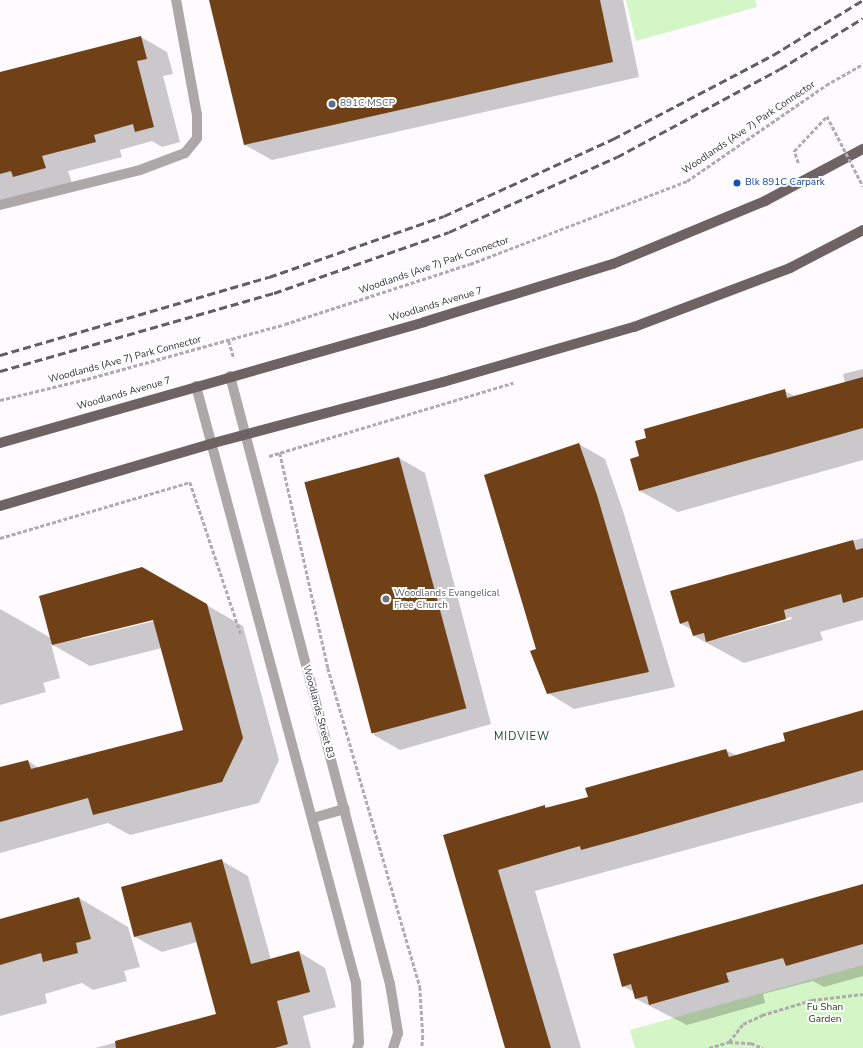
<!DOCTYPE html>
<style>
body{margin:0}
#map{position:relative;width:863px;height:1048px;overflow:hidden;background:#fefafe;font-family:"Nunito Sans",sans-serif}
div>[style]{position:absolute}
.green>*{inset:0;background:#d4f5c6}
.shadow>*{inset:0;background:#0003}
.building>*{inset:0;background:#704117;transform-origin:0 0}
.path>*{height:2.5px;margin-top:-1.25px;transform-origin:0;background:repeating-linear-gradient(90deg,#afabaf 0 4px,transparent 0 6px)}
.minor>*{height:10px;margin:-5px;padding:0 5px;transform-origin:5px;border-radius:5px;background:#aea7a7}
.major>*{height:10px;margin:-5px;padding:0 5px;transform-origin:5px;border-radius:5px;background:#6e6262}
.rail>*{height:3px;margin-top:-1.5px;transform-origin:0;background:repeating-linear-gradient(90deg,#625e62 0 8px,transparent 0 12px)}
.path-bridge>*{height:2.5px;margin-top:-1.25px;transform-origin:0;background:repeating-linear-gradient(90deg,#afabaf 0 4px,transparent 0 6px)}
.dots>*{width:11px;height:11px;translate:-50% -50%;box-sizing:border-box;border:2px solid #fff;border-radius:50%}
span{translate:-50% -50%;white-space:nowrap;text-align:center;line-height:1.15;-webkit-text-stroke:4px #fff;paint-order:stroke}
.service-label{font-size:10px;color:#4e5e75}
.left{translate:0 -50%;text-align:left}
.street-label{font-size:10px;color:#353135}
.transit-label{font-size:10px;color:#164399}
.worship-label{font-size:10px;color:#5b616d}
.park-label{font-size:10px;color:#213f10}
.neighbourhood-label{font-size:11px;color:#123f2b;letter-spacing:1px}
</style>
<div id="map">
<div class="green">
<div style="clip-path:polygon(626px 0,755px 0,757px 7px,636px 41px)"></div>
<div style="clip-path:polygon(863px 965px,863px 1048px,635px 1048px,630px 1030px)"></div>
</div>
<div class="shadow">
<div style="clip-path:polygon(210px 0,623px 0,639px 77px,272px 160px,245px 145px)"></div>
<div style="clip-path:polygon(141px 37px,167px 52px,173px 74px,163px 76px,180px 142px,162px 147px,152px 141px,120px 150px,122px 157px,68px 171px,72px 183px,0 202px,0 73px)"></div>
<div style="clip-path:polygon(863px 369px,863px 460px,678px 512px,640px 491px,785px 391px,796px 397px,845px 383px,843px 374px)"></div>
<div style="clip-path:polygon(579px 444px,605px 459px,623px 511px,675px 687px,574px 709px,548px 693px,537px 650px)"></div>
<div style="clip-path:polygon(399px 458px,425px 473px,491px 724px,400px 750px,374px 735px)"></div>
<div style="clip-path:polygon(evenodd,863px 538px,863px 620px,820px 632px,823px 640px,744px 663px,694px 636px,692px 630px,680px 623px,672px 592px,863px 538px,791px 617px,792px 619px,718px 639px,716px 638px,791px 617px)"></div>
<div style="clip-path:polygon(evenodd,142px 568px,243px 626px,279px 760px,259px 803px,130px 835px,108px 823px,0 853px,0 768px,28px 761px,39px 768px,184px 731px,162px 648px,90px 666px,51px 644px,60px 678px,43px 683px,46px 692px,0 705px,0 609px,51px 638px,142px 568px,158px 618px,158px 620px,81px 639px,81px 637px,158px 618px)"></div>
<div style="clip-path:polygon(863px 711px,863px 802px,535px 891px,581px 1048px,506px 1048px,444px 836px,545px 806px,548px 808px,589px 798px,587px 789px,726px 750px,737px 756px,787px 742px)"></div>
<div style="clip-path:polygon(222px 861px,248px 876px,271px 960px,299px 952px,325px 968px,336px 1007px,303px 1016px,311px 1048px,95px 1048px,217px 1015px,197px 942px,162px 952px,135px 937px,122px 887px)"></div>
<div style="clip-path:polygon(863px 885px,863px 976px,824px 987px,813px 981px,763px 994px,765px 1003px,687px 1025px,636px 999px,634px 992px,623px 986px)"></div>
<div style="clip-path:polygon(79px 898px,128px 927px,140px 967px,124px 971px,127px 981px,93px 990px,82px 983px,45px 994px,47px 1003px,0 1016px,0 921px)"></div>
</div>
<div class="building">
<div style="clip-path:polygon(209px 0,600px 0,613px 62px,244px 145px)"></div>
<div style="clip-path:polygon(141px 36px,147px 59px,137px 61px,154px 127px,135px 132px,133px 124px,94px 135px,96px 142px,42px 156px,46px 168px,13px 177px,11px 171px,0 174px,0 72px)"></div>
<div style="clip-path:polygon(863px 377px,863px 428px,639px 491px,630px 459px,639px 456px,635px 441px,646px 438px,644px 429px,785px 389px,787px 398px)"></div>
<div style="clip-path:polygon(579px 443px,597px 495px,649px 672px,547px 694px,530px 651px,536px 649px,484px 475px)"></div>
<div style="left:399px;top:457px;width:260px;height:98px;rotate:75deg"></div>
<div style="clip-path:polygon(853px 540px,856px 550px,863px 548px,863px 597px,843px 603px,841px 594px,784px 610px,786px 619px,706px 642px,704px 633px,693px 636px,688px 621px,680px 624px,670px 591px)"></div>
<div style="clip-path:polygon(142px 567px,207px 604px,243px 738px,222px 782px,93px 815px,88px 798px,0 822px,0 767px,28px 760px,31px 769px,183px 730px,153px 620px,52px 645px,39px 596px)"></div>
<div style="clip-path:polygon(863px 710px,863px 770px,636px 835px,581px 850px,580px 846px,498px 870px,551px 1048px,505px 1048px,443px 835px,545px 805px,545px 808px,588px 797px,585px 788px,726px 749px,729px 757px,785px 741px,783px 733px)"></div>
<div style="clip-path:polygon(222px 859px,251px 964px,299px 951px,310px 992px,277px 1001px,288px 1044px,275px 1048px,116px 1048px,115px 1041px,216px 1014px,191px 922px,134px 937px,121px 887px)"></div>
<div style="clip-path:polygon(863px 884px,863px 944px,786px 966px,783px 958px,726px 973px,729px 982px,649px 1005px,647px 996px,635px 999px,631px 984px,622px 987px,613px 954px)"></div>
<div style="clip-path:polygon(79px 897px,91px 939px,76px 943px,78px 953px,43px 962px,41px 953px,0 965px,0 919px)"></div>
</div>
<div class="path">
<div style="left:798px;top:163px;width:13px;rotate:-108deg"></div>
<div style="left:794px;top:151px;width:48px;rotate:-46.7deg"></div>
<div style="left:229px;top:341px;width:18px;rotate:74deg"></div>
<div style="left:0;top:400px;width:89px;rotate:-13.6deg"></div>
<div style="left:87px;top:379px;width:205px;rotate:-15.5deg"></div>
<div style="left:285px;top:324px;width:194px;rotate:-18deg"></div>
<div style="left:470px;top:264px;width:232px;rotate:-20.9deg"></div>
<div style="left:687px;top:181px;width:169px;rotate:-34.6deg"></div>
<div style="left:826px;top:85px;width:43px;rotate:-29.6deg"></div>
<div style="left:280px;top:453px;width:220px;rotate:77.4deg"></div>
<div style="left:328px;top:668px;width:332px;rotate:73.9deg"></div>
<div style="left:420px;top:987px;width:49px;rotate:86.5deg"></div>
<div style="left:423px;top:1036px;width:12px;rotate:95deg"></div>
<div style="left:269px;top:456px;width:255px;rotate:-16.7deg"></div>
<div style="left:0;top:538px;width:198px;rotate:-16.4deg"></div>
<div style="left:190px;top:482px;width:160px;rotate:71.5deg"></div>
<div style="left:729px;top:1042px;width:23px;rotate:-52deg"></div>
<div style="left:743px;top:1024px;width:21px;rotate:-25deg"></div>
<div style="left:762px;top:1015px;width:52px;rotate:-16.7deg"></div>
<div style="left:812px;top:1000px;width:51px;rotate:-6.7deg"></div>
<div style="left:709px;top:1048px;width:21px;rotate:-17deg"></div>
<div style="left:729px;top:1042px;width:22px;rotate:3deg"></div>
<div style="left:751px;top:1043px;width:13px;rotate:23deg"></div>
</div>
<div class="minor">
<div style="left:0;top:205px;width:144px;rotate:-14deg"></div>
<div style="left:140px;top:170px;width:48px;rotate:-20.7deg"></div>
<div style="left:185px;top:153px;width:19px;rotate:-51deg"></div>
<div style="left:197px;top:138px;width:23px;rotate:-90deg"></div>
<div style="left:197px;top:115px;width:117px;rotate:-100.3deg"></div>
<div style="left:230px;top:376px;width:629px;rotate:75.26deg"></div>
<div style="left:390px;top:984px;width:50px;rotate:80.7deg"></div>
<div style="left:398px;top:1033px;width:16px;rotate:108deg"></div>
<div style="left:196px;top:386px;width:618px;rotate:75deg"></div>
<div style="left:356px;top:983px;width:60px;rotate:87.1deg"></div>
<div style="left:359px;top:1043px;width:5px;rotate:112deg"></div>
<div style="left:313px;top:818px;width:33px;rotate:-16deg"></div>
</div>
<div class="major">
<div style="left:0;top:443px;width:441px;rotate:-15.9deg"></div>
<div style="left:424px;top:322px;width:198px;rotate:-17.1deg"></div>
<div style="left:613px;top:264px;width:165px;rotate:-22.5deg"></div>
<div style="left:765px;top:201px;width:111px;rotate:-28deg"></div>
<div style="left:0;top:506px;width:219px;rotate:-16.4deg"></div>
<div style="left:210px;top:444px;width:241px;rotate:-14.9deg"></div>
<div style="left:443px;top:382px;width:199px;rotate:-16.1deg"></div>
<div style="left:634px;top:327px;width:167px;rotate:-20.7deg"></div>
<div style="left:790px;top:268px;width:82px;rotate:-27.5deg"></div>
</div>
<div class="rail">
<div style="left:0;top:355px;width:280px;rotate:-16.2deg"></div>
<div style="left:269px;top:277px;width:185px;rotate:-19.2deg"></div>
<div style="left:444px;top:216px;width:186px;rotate:-24.5deg"></div>
<div style="left:613px;top:139px;width:181px;rotate:-27.7deg"></div>
<div style="left:773px;top:55px;width:105px;rotate:-31.4deg"></div>
<div style="left:0;top:371px;width:285px;rotate:-15.9deg"></div>
<div style="left:274px;top:293px;width:185px;rotate:-19.2deg"></div>
<div style="left:449px;top:232px;width:184px;rotate:-24.1deg"></div>
<div style="left:617px;top:157px;width:185px;rotate:-28.4deg"></div>
<div style="left:780px;top:69px;width:97px;rotate:-31.6deg"></div>
</div>
<div class="path-bridge">
<div style="left:827px;top:116px;width:79px;rotate:62.8deg"></div>
</div>
<div class="dots">
<div style="left:332px;top:104px;background:#5c6f8a"></div>
<div style="left:737px;top:183px;background:#1a4fb4"></div>
<div style="left:386px;top:599px;background:#6b7280"></div>
</div>
<div class="service-label">
<span class="left" style="left:340px;top:104px">891C MSCP</span>
</div>
<div class="street-label">
<span style="left:749px;top:128px;rotate:-34deg">Woodlands (Ave 7) Park Connector</span>
<span style="left:434px;top:266px;rotate:-19deg">Woodlands (Ave 7) Park Connector</span>
<span style="left:436px;top:305px;rotate:-17deg">Woodlands Avenue 7</span>
<span style="left:125px;top:360px;rotate:-15deg">Woodlands (Ave 7) Park Connector</span>
<span style="left:124px;top:394px;rotate:-16deg">Woodlands Avenue 7</span>
<span style="left:318px;top:712px;rotate:75deg">Woodlands Street 83</span>
</div>
<div class="transit-label">
<span class="left" style="left:745px;top:183px">Blk 891C Carpark</span>
</div>
<div class="worship-label">
<span class="left" style="left:394px;top:599px">Woodlands Evangelical<br>Free Church</span>
</div>
<div class="park-label">
<span style="left:825px;top:1013px">Fu Shan<br>Garden</span>
</div>
<div class="neighbourhood-label">
<span style="left:522px;top:737px">MIDVIEW</span>
</div>
</div>
